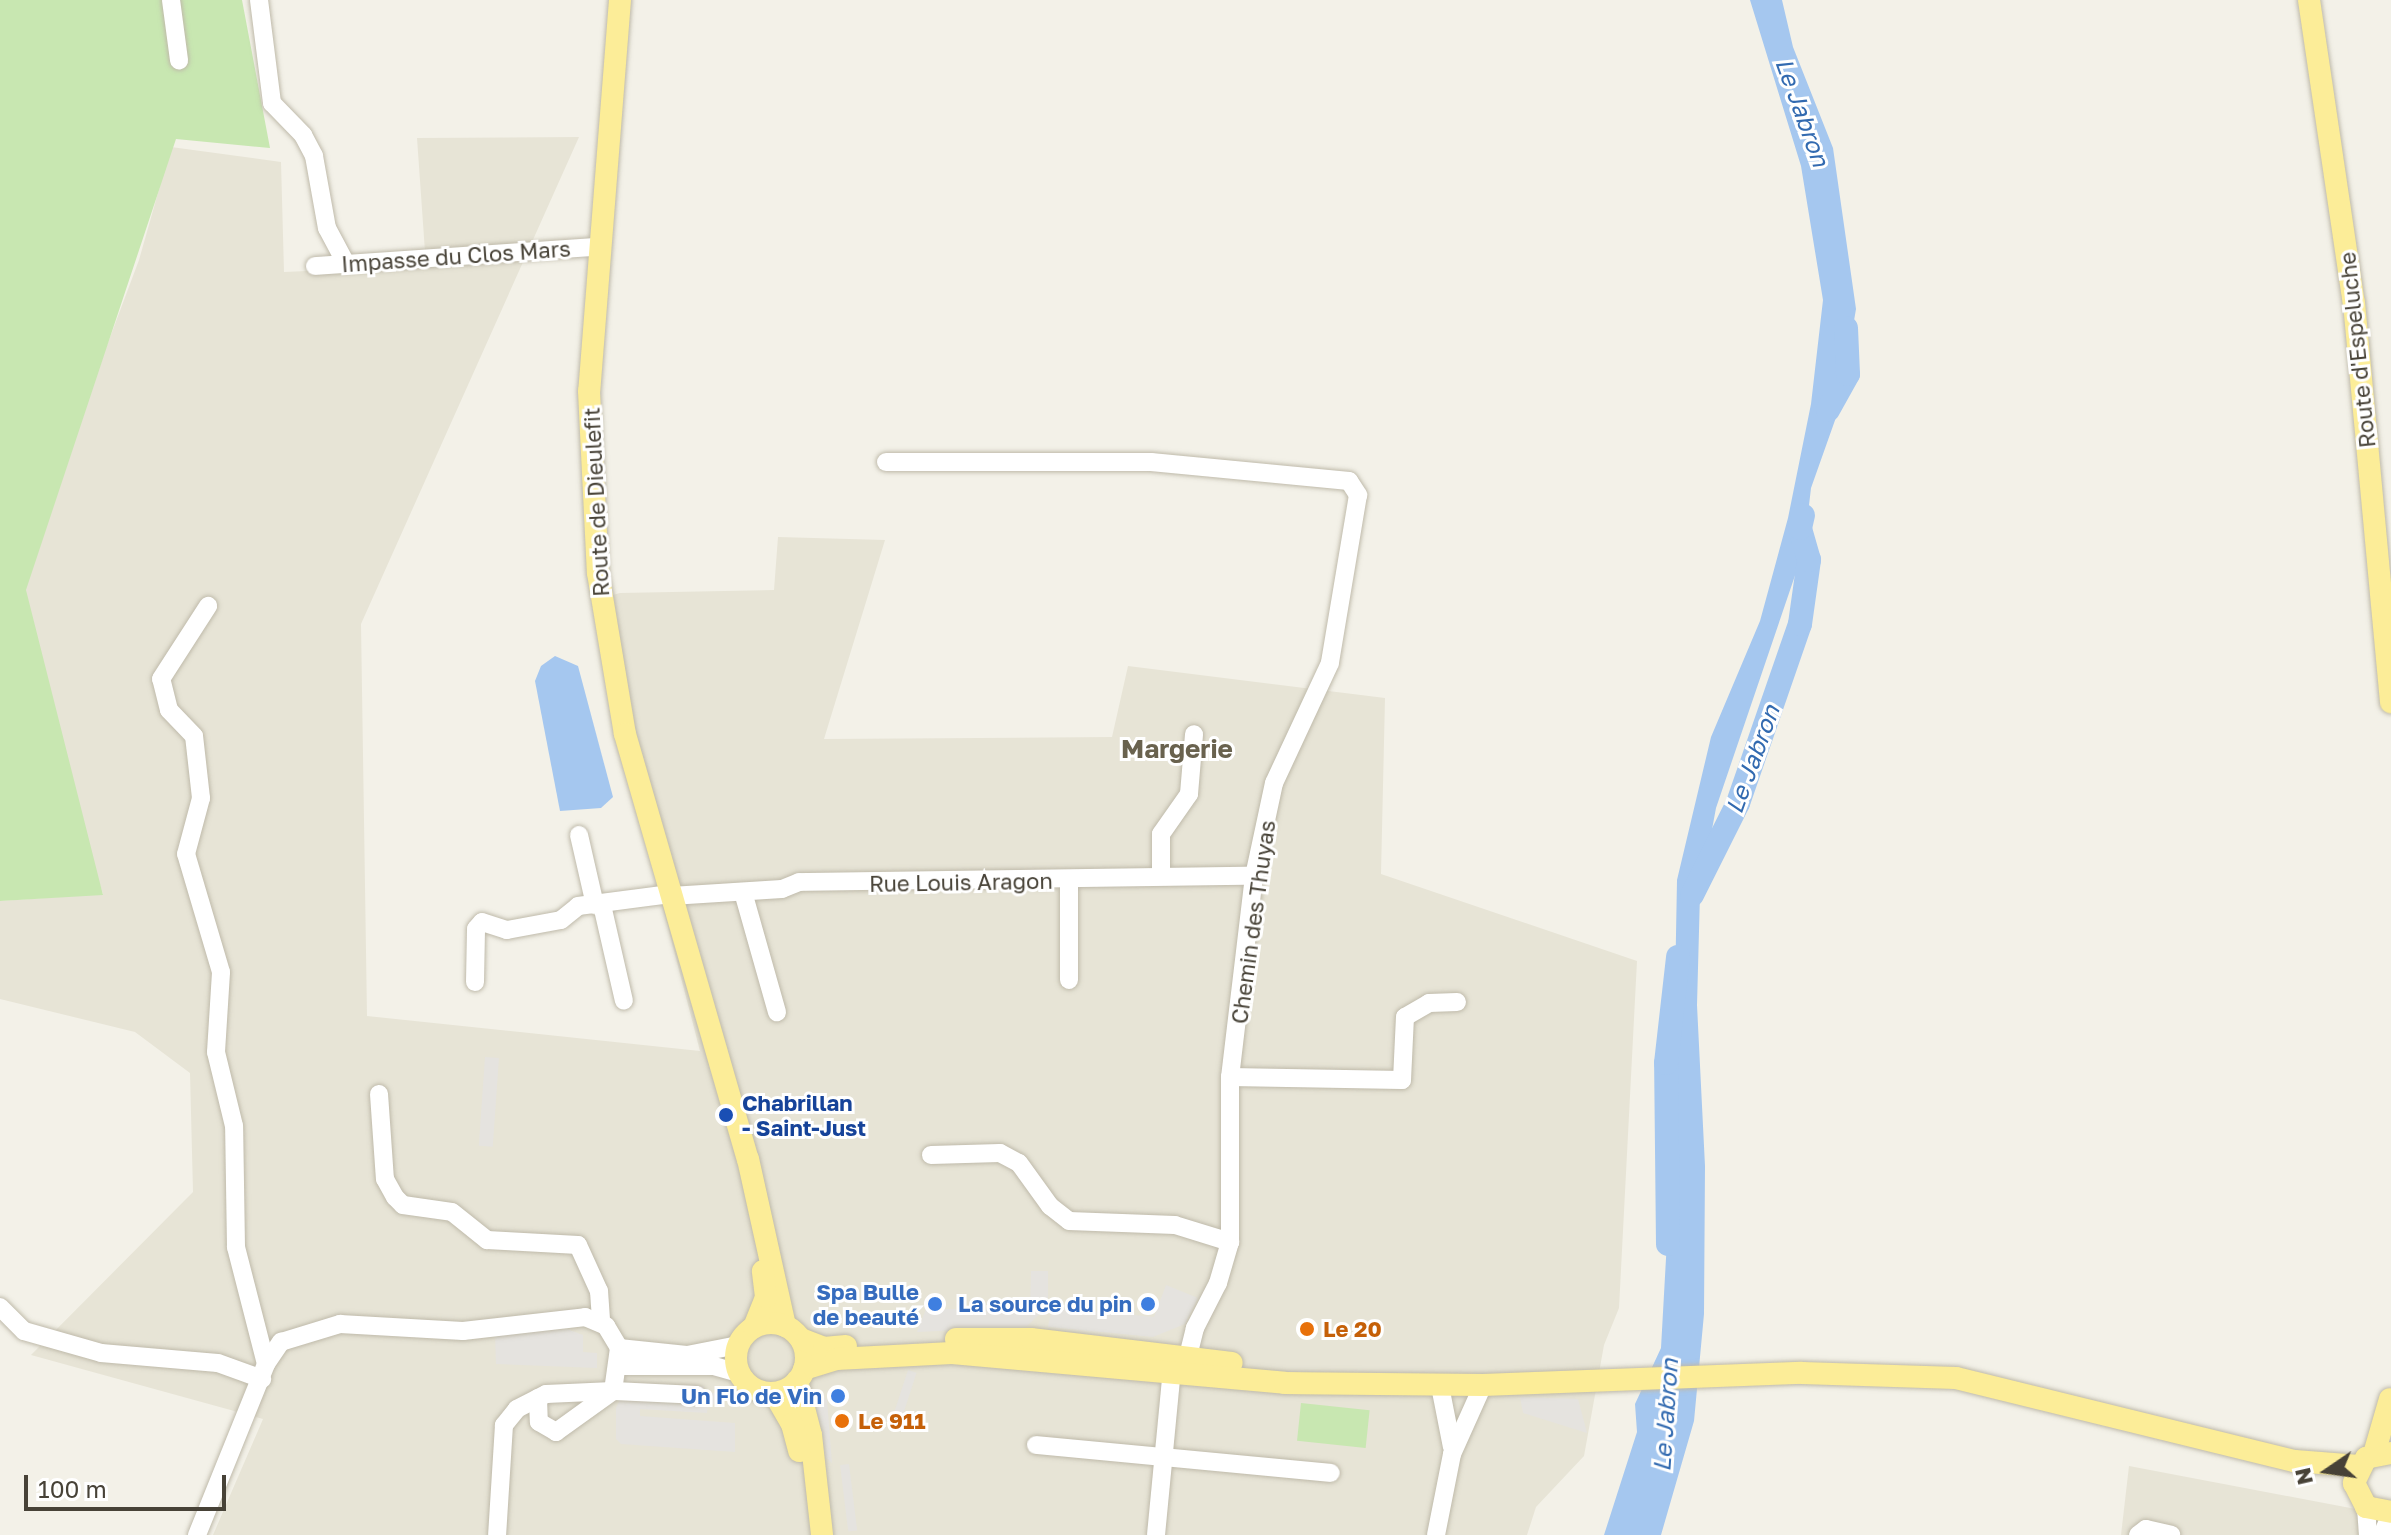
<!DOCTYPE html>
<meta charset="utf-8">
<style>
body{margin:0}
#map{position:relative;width:2391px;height:1535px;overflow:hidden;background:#f3f1e8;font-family:"Golos Text",sans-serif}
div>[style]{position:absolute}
.residential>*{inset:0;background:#e7e4d6}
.green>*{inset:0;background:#c8e7b1;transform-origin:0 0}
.parking>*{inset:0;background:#e5e3df;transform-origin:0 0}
.water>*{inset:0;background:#a5c7ef}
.river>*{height:24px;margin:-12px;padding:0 12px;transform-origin:12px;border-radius:12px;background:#a5c7ef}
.roads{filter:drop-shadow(0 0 2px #bfbaaa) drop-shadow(0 0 2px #bfbaaa)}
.minor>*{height:18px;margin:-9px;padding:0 9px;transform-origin:9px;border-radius:9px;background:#fff}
.major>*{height:22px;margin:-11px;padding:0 11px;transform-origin:11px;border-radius:11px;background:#fced98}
.major>.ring{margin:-11px;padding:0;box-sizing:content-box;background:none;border:22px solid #fced98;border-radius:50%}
.dots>*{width:22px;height:22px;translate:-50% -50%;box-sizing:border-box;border:4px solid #fff;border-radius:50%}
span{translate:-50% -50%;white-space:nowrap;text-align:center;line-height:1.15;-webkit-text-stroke:6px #fff;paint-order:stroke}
.street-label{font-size:22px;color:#474237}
.transit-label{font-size:22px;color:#164399;font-weight:700}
.left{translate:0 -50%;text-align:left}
.shop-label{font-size:22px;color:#366cbe;font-weight:700}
.right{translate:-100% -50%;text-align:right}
.food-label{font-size:22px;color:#c56008;font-weight:700}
.water-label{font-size:24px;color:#326ab0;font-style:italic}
.quarter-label{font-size:26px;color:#69624e;font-weight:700}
.north{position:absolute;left:2287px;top:1431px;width:80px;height:80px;-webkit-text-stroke:6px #fff;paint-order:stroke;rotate:257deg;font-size:22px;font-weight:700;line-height:32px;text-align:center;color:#474237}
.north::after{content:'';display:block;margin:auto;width:28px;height:36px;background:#474237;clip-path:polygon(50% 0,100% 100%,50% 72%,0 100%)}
.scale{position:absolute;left:24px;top:1475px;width:202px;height:36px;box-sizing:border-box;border:4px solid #474237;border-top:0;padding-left:10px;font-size:24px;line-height:28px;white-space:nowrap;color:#474237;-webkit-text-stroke:6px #fff;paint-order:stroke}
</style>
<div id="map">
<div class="residential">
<div style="clip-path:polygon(579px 137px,361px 624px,367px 1016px,700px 1051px,619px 738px,595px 600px,620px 593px,774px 590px,778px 537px,885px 540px,824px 739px,1112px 737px,1128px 666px,1385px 698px,1381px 874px,1637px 961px,1619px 1308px,1604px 1345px,1584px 1456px,1536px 1507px,1527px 1535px,213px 1535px,263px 1419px,31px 1355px,193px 1192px,190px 1073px,135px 1032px,0 999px,0 901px,103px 894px,0 576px,88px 396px,139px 260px,171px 147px,281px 162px,284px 272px,426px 266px,417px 138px)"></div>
<div style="clip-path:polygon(2129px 1466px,2387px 1515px,2385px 1535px,2121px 1535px)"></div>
</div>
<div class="green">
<div style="clip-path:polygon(0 0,242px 0,270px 148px,176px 139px,26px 590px,103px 895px,0 901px)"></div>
<div style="left:1301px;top:1403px;width:69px;height:38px;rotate:6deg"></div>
</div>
<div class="parking">
<div style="left:485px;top:1057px;width:14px;height:89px;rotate:4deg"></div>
<div style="clip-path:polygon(1031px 1271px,1048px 1271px,1048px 1306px,1026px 1327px,917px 1332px,926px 1309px,1030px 1309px)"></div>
<div style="clip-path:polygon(1166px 1285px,1198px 1298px,1185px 1324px,1153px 1337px,1048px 1327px,1052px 1307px,1154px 1317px)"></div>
<div style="clip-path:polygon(567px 1329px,583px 1335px,583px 1352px,597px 1353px,597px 1368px,496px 1364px,495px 1335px)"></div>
<div style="left:908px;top:1370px;width:9px;height:55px;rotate:18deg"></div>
<div style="clip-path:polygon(628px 1384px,704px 1386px,704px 1393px,720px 1393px,718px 1404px,708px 1405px,707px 1413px,640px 1409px,640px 1416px,735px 1423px,735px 1452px,621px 1444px,616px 1439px,616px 1408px)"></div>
<div style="clip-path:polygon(815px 1392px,827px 1400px,832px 1463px,822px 1454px)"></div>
<div style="clip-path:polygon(1520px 1397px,1578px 1399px,1587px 1433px,1523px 1413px)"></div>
<div style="left:849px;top:1464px;width:67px;height:9px;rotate:83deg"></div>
</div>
<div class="water">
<div style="clip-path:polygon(1750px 0,1782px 0,1793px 47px,1833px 148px,1856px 309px,1839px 409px,1811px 488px,1804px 549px,1716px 808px,1700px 894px,1697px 1005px,1705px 1166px,1704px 1314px,1694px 1421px,1661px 1535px,1604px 1535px,1637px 1432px,1635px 1404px,1661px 1348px,1672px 1151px,1677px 880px,1711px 737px,1760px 621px,1788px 518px,1811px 404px,1823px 300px,1801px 166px)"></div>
<div style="clip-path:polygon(555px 656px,578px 666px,613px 797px,601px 808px,560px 811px,535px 681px,541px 666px)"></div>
</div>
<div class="river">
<div style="left:1828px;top:410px;width:41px;rotate:-60.9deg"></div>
<div style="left:1848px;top:374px;width:46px;rotate:-92.5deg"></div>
<div style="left:1692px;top:895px;width:103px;rotate:-63.4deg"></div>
<div style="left:1738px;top:803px;width:189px;rotate:-70.9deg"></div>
<div style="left:1800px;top:624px;width:65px;rotate:-82deg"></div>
<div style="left:1809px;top:560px;width:33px;rotate:-106deg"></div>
<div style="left:1800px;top:528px;width:13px;rotate:-77deg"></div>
<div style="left:1668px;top:1244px;width:181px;rotate:-90.6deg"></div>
<div style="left:1666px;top:1063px;width:107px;rotate:-83.5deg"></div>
</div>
<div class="roads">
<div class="minor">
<div style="left:171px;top:0;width:61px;rotate:82.4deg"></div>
<div style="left:259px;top:0;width:104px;rotate:82.8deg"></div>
<div style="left:272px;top:103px;width:45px;rotate:45.9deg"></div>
<div style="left:303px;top:135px;width:24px;rotate:62deg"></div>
<div style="left:314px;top:156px;width:73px;rotate:79.8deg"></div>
<div style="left:327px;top:228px;width:40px;rotate:62deg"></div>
<div style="left:315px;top:266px;width:283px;rotate:-3.9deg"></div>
<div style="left:886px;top:462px;width:265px"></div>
<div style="left:1151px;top:462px;width:199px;rotate:5.5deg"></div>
<div style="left:1349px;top:481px;width:17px;rotate:57deg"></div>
<div style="left:1358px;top:495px;width:170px;rotate:99.5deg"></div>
<div style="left:1330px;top:663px;width:132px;rotate:115deg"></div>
<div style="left:1274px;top:783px;width:95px;rotate:102.1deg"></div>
<div style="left:1254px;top:876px;width:202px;rotate:96.8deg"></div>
<div style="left:1230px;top:1077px;width:165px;rotate:90deg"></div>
<div style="left:1230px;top:1242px;width:43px;rotate:106.3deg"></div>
<div style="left:1218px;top:1283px;width:51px;rotate:117.1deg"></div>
<div style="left:1195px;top:1328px;width:37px;rotate:104deg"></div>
<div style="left:1186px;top:1364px;width:5px;rotate:180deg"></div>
<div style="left:579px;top:835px;width:72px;rotate:77.1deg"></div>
<div style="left:1161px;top:876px;width:42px;rotate:-90deg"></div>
<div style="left:1161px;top:834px;width:49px;rotate:-55deg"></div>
<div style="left:1189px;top:794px;width:60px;rotate:-85.2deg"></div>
<div style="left:1069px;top:880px;width:100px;rotate:90deg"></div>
<div style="left:743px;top:892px;width:125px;rotate:74.2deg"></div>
<div style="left:671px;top:896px;width:111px;rotate:-3.6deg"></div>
<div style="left:782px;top:889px;width:18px;rotate:-22deg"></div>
<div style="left:799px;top:882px;width:455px;rotate:-0.8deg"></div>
<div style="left:602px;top:905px;width:98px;rotate:77.1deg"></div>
<div style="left:475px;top:982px;width:53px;rotate:-88.9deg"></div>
<div style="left:476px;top:929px;width:9px;rotate:-49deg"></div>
<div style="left:482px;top:922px;width:26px;rotate:18deg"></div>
<div style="left:507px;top:930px;width:55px;rotate:-10.5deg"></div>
<div style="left:561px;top:920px;width:22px;rotate:-39deg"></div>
<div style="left:578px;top:906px;width:93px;rotate:-7.4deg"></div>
<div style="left:1230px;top:1077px;width:172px;rotate:1deg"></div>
<div style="left:1402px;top:1080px;width:63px;rotate:-87.3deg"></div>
<div style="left:1405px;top:1017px;width:28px;rotate:-30deg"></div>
<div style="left:1429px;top:1003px;width:28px;rotate:-2deg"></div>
<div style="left:379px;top:1094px;width:85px;rotate:86deg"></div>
<div style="left:385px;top:1179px;width:21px;rotate:61deg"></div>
<div style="left:395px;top:1197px;width:11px;rotate:45deg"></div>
<div style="left:403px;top:1205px;width:49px;rotate:8.1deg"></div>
<div style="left:452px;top:1212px;width:45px;rotate:38.7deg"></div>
<div style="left:487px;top:1240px;width:91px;rotate:3.1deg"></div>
<div style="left:578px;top:1245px;width:51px;rotate:65.5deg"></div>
<div style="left:599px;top:1291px;width:32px;rotate:86deg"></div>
<div style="left:931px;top:1155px;width:69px;rotate:-1.7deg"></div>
<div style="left:1000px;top:1153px;width:21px;rotate:28deg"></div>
<div style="left:1019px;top:1163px;width:53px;rotate:54.2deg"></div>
<div style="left:1050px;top:1206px;width:24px;rotate:38deg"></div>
<div style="left:1069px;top:1221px;width:106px;rotate:2.2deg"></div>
<div style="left:1175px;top:1225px;width:58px;rotate:17.2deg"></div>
<div style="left:0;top:1307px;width:34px;rotate:45deg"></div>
<div style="left:24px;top:1331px;width:80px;rotate:15.9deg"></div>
<div style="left:101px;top:1353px;width:117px;rotate:4.9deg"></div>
<div style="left:218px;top:1363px;width:47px;rotate:20deg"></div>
<div style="left:619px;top:1348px;width:68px;rotate:5.9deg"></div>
<div style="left:687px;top:1355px;width:52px;rotate:-11.1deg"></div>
<div style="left:266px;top:1364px;width:27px;rotate:-56deg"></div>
<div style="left:281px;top:1342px;width:62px;rotate:-17deg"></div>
<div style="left:340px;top:1324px;width:123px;rotate:3.3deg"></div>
<div style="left:463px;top:1331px;width:123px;rotate:-6.5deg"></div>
<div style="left:585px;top:1317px;width:23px;rotate:23deg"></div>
<div style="left:606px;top:1326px;width:26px;rotate:59deg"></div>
<div style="left:619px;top:1348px;width:43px;rotate:97.9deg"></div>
<div style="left:613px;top:1391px;width:67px;rotate:177.4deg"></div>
<div style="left:546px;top:1394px;width:33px;rotate:153deg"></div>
<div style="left:517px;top:1409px;width:21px;rotate:129deg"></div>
<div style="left:504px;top:1425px;width:110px;rotate:93.6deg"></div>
<div style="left:618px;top:1366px;width:96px"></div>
<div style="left:714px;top:1366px;width:26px;rotate:16deg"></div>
<div style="left:1440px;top:1386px;width:62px;rotate:78.9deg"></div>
<div style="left:538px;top:1398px;width:24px;rotate:88deg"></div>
<div style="left:539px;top:1422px;width:20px;rotate:30deg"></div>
<div style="left:556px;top:1432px;width:70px;rotate:-35.7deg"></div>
<div style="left:613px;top:1391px;width:84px;rotate:2.7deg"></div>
<div style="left:1036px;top:1445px;width:296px;rotate:5.4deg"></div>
<div style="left:2366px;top:1507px;width:28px;rotate:86deg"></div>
<div style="left:197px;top:1535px;width:184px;rotate:-68deg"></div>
<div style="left:266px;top:1364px;width:121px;rotate:-104.4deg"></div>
<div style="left:236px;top:1247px;width:121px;rotate:-90.9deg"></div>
<div style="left:234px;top:1126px;width:76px;rotate:-103.7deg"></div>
<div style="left:216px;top:1052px;width:80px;rotate:-86.4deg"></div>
<div style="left:221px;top:972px;width:123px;rotate:-106.5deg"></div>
<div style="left:186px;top:854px;width:58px;rotate:-75deg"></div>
<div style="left:201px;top:798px;width:62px;rotate:-96.4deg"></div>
<div style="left:194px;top:736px;width:36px;rotate:-134deg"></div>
<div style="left:169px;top:710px;width:32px;rotate:-104deg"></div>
<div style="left:161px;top:679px;width:87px;rotate:-57.2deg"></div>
<div style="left:1156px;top:1535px;width:166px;rotate:-84.5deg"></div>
<div style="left:1436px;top:1535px;width:83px;rotate:-78.8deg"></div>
<div style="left:1452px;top:1454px;width:76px;rotate:-65.8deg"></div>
<div style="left:2138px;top:1535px;width:10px;rotate:-37deg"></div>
<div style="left:2146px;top:1529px;width:26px;rotate:13deg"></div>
<div style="left:2382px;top:1535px;width:23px;rotate:-67deg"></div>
</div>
<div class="major">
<div style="left:620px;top:0;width:392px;rotate:94.5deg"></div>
<div style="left:589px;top:391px;width:182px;rotate:87.2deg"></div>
<div style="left:598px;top:573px;width:163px;rotate:80.5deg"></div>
<div style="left:625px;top:734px;width:442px;rotate:73.9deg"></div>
<div style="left:748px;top:1159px;width:171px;rotate:77.5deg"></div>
<div style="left:2309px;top:0;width:306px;rotate:81.6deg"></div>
<div style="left:2354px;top:303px;width:401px;rotate:84.7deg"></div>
<div class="ring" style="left:736px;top:1323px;width:48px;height:48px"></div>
<div style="left:754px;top:1327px;width:32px;rotate:-68deg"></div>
<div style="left:766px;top:1297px;width:26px;rotate:-97deg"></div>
<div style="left:801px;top:1339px;width:25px;rotate:21deg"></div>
<div style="left:824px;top:1348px;width:22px;rotate:-5deg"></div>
<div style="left:956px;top:1339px;width:75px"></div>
<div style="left:1031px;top:1339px;width:202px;rotate:6.8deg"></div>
<div style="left:804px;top:1369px;width:34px;rotate:-17deg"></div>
<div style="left:836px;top:1359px;width:116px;rotate:-3deg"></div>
<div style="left:952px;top:1353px;width:334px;rotate:5.1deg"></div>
<div style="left:1285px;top:1383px;width:198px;rotate:0.6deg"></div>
<div style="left:1483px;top:1385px;width:319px;rotate:-2.2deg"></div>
<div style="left:1802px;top:1373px;width:154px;rotate:1.9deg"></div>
<div style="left:1956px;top:1378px;width:349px;rotate:13.8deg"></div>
<div style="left:2295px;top:1461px;width:64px;rotate:4.5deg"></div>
<div style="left:797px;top:1381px;width:56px;rotate:75.5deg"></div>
<div style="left:811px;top:1435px;width:101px;rotate:83.7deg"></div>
<div style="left:774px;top:1393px;width:36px;rotate:60deg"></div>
<div style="left:792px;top:1424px;width:28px;rotate:75deg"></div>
<div style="left:2391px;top:1453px;width:25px;rotate:169deg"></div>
<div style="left:2366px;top:1458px;width:28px;rotate:116deg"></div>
<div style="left:2354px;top:1483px;width:27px;rotate:63deg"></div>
<div style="left:2366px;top:1507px;width:25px;rotate:11deg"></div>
<div style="left:2374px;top:1454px;width:57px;rotate:-73.8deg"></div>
</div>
</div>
<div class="dots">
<div style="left:726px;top:1115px;background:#1a4fb4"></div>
<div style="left:935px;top:1304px;background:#3f7fe0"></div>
<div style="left:1148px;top:1304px;background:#3f7fe0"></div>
<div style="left:1307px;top:1329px;background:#e8710a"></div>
<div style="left:838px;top:1396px;background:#3f7fe0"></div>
<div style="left:842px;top:1421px;background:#e8710a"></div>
</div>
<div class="street-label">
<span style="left:456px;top:256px;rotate:-4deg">Impasse du Clos Mars</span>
<span style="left:2357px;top:350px;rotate:-96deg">Route d'Espeluche</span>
<span style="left:596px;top:502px;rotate:-93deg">Route de Dieulefit</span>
<span style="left:961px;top:882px;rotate:-1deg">Rue Louis Aragon</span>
<span style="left:1253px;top:922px;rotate:-82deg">Chemin des Thuyas</span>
</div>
<div class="transit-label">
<span class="left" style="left:742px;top:1115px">Chabrillan<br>- Saint-Just</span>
</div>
<div class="shop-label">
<span class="right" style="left:919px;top:1304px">Spa Bulle<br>de beauté</span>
<span class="right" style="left:1132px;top:1304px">La source du pin</span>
<span class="right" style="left:822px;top:1396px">Un Flo de Vin</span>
</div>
<div class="food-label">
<span class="left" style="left:1323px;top:1329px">Le 20</span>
<span class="left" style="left:858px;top:1421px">Le 911</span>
</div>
<div class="water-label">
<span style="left:1803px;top:112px;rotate:70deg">Le Jabron</span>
<span style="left:1752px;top:759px;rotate:-70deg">Le Jabron</span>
<span style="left:1665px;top:1415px;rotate:-86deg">Le Jabron</span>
</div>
<div class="quarter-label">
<span style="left:1177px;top:749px">Margerie</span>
</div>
<div class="north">N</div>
<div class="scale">100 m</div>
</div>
